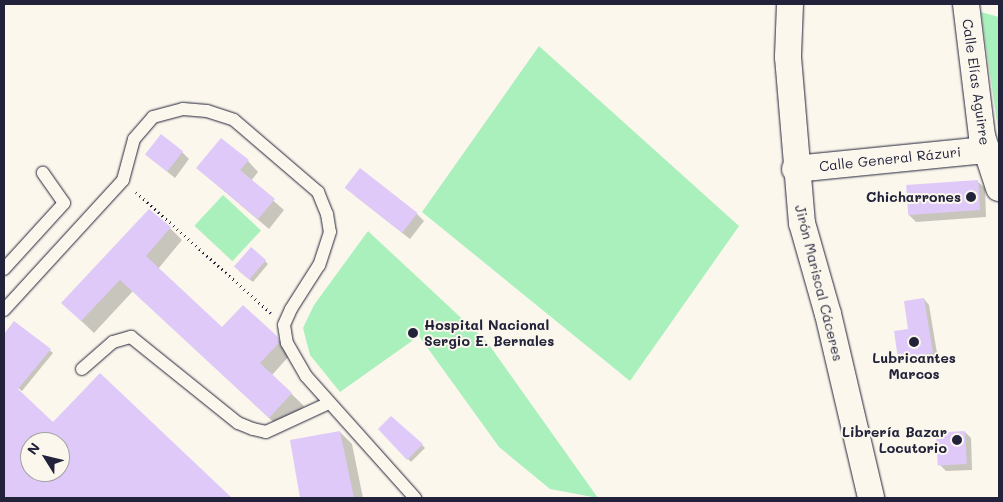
<!DOCTYPE html>
<meta charset="utf-8">
<style>
body{margin:0}
#map{position:relative;width:1003px;height:502px;overflow:hidden;background:#fbf7ec;font-family:Mali,sans-serif}
div>[style]{position:absolute}
.green>*{inset:0;background:#aaf0bc;transform-origin:0 0}
.shadow>*{inset:0;background:#0003}
.building>*{inset:0;background:#dfc9f9;transform-origin:0 0}
.path>*{height:3px;margin-top:-1.5px;transform-origin:0;background:repeating-linear-gradient(90deg,#22223b 0 1px,transparent 0 5px)}
.roads{filter:drop-shadow(0 0 1px #22223b) drop-shadow(0 0 1px #22223b)}
.service>*{height:12px;margin:-6px;padding:0 6px;transform-origin:6px;border-radius:6px;background:#fbf7ec}
.minor>*{height:26px;margin:-13px;padding:0 13px;transform-origin:13px;border-radius:13px;background:#fbf7ec}
.dots>*{width:14px;height:14px;translate:-50% -50%;box-sizing:border-box;border:2px solid #fbf7ec;border-radius:50%}
span{translate:-50% -50%;white-space:nowrap;text-align:center;line-height:1.15;-webkit-text-stroke:4px #fbf7ec;paint-order:stroke}
.street-label{font-size:14px;color:#22223b}
.poi-label{font-size:14px;color:#22223b;font-weight:700}
.right{translate:-100% -50%;text-align:right}
.left{translate:0 -50%;text-align:left}
.frame{position:absolute;inset:0;border:5px solid #22223b;pointer-events:none}
.north{position:absolute;left:20px;top:432px;width:50px;height:50px;box-sizing:border-box;background:#fbf7ec;border:1px solid #a4a2a5;border-radius:50%;rotate:306deg;font-size:14px;font-weight:700;line-height:20px;text-align:center;color:#22223b}
.north::after{content:'';display:block;margin:auto;width:18px;height:22px;background:#22223b;clip-path:polygon(50% 0,100% 100%,50% 72%,0 100%)}
</style>
<div id="map">
<div class="green">
<div style="clip-path:polygon(981px 12px,999px 17px,999px 136px)"></div>
<div style="clip-path:polygon(539px 46px,739px 226px,630px 381px,422px 212px)"></div>
<div style="left:223px;top:195px;width:52px;height:42px;rotate:43deg"></div>
<div style="clip-path:polygon(368px 231px,487px 342px,598px 498px,550px 489px,499px 447px,419px 336px,340px 392px,310px 355px,303px 328px,314px 305px)"></div>
</div>
<div class="shadow">
<div style="clip-path:polygon(182px 152px,189px 159px,175px 178px,147px 155px)"></div>
<div style="clip-path:polygon(248px 161px,258px 172px,251px 181px,284px 210px,269px 229px,197px 168px)"></div>
<div style="clip-path:polygon(977px 181px,985px 188px,986px 217px,916px 222px,909px 215px)"></div>
<div style="clip-path:polygon(354px 195px,417px 214px,424px 221px,410px 239px)"></div>
<div style="clip-path:polygon(170px 228px,182px 240px,158px 269px,222px 329px,277px 338px,290px 351px,290px 355px,272px 375px,304px 406px,282px 430px,133px 291px,94px 333px,75px 315px)"></div>
<div style="clip-path:polygon(265px 261px,268px 264px,253px 282px,239px 271px)"></div>
<div style="clip-path:polygon(924px 299px,929px 305px,938px 359px,905px 364px,900px 358px)"></div>
<div style="clip-path:polygon(14px 322px,53px 353px,22px 391px,4px 377px,4px 336px)"></div>
<div style="clip-path:polygon(evenodd,100px 374px,230px 498px,4px 498px,4px 414px,22px 395px,53px 424px,100px 374px,30px 442px,60px 442px,60px 472px,30px 472px,30px 442px)"></div>
<div style="clip-path:polygon(379px 429px,422px 445px,425px 448px,411px 462px)"></div>
<div style="clip-path:polygon(340px 432px,352px 444px,363px 498px,302px 498px,291px 441px)"></div>
<div style="clip-path:polygon(965px 432px,971px 438px,972px 470px,946px 471px,940px 465px)"></div>
</div>
<div class="building">
<div style="left:161px;top:134px;width:28px;height:26px;rotate:38deg"></div>
<div style="clip-path:polygon(221px 138px,249px 160px,240px 170px,275px 199px,258px 219px,196px 168px)"></div>
<div style="left:360px;top:168px;width:73px;height:25px;rotate:38deg"></div>
<div style="left:978px;top:180px;width:30px;height:72px;rotate:86deg"></div>
<div style="clip-path:polygon(149px 209px,171px 227px,146px 256px,222px 327px,243px 305px,278px 337px,279px 343px,260px 363px,292px 393px,269px 418px,120px 280px,81px 321px,61px 303px)"></div>
<div style="left:251px;top:247px;width:20px;height:26px;rotate:41deg"></div>
<div style="clip-path:polygon(924px 298px,933px 353px,898px 359px,894px 331px,908px 329px,904px 301px)"></div>
<div style="clip-path:polygon(evenodd,14px 321px,51px 349px,18px 389px,53px 422px,100px 373px,232px 498px,4px 498px,4px 334px,14px 321px,30px 442px,60px 442px,60px 472px,30px 472px,30px 442px)"></div>
<div style="clip-path:polygon(391px 416px,423px 444px,407px 460px,378px 429px)"></div>
<div style="clip-path:polygon(340px 431px,354px 498px,300px 498px,290px 440px)"></div>
<div style="left:965px;top:431px;width:33px;height:29px;rotate:87deg"></div>
</div>
<div class="path">
<div style="left:136px;top:192px;width:181px;rotate:41.9deg"></div>
</div>
<div class="roads">
<div class="service">
<div style="left:4px;top:269px;width:89px;rotate:-47.7deg"></div>
<div style="left:64px;top:203px;width:37px;rotate:-125deg"></div>
<div style="left:4px;top:310px;width:176px;rotate:-47.5deg"></div>
<div style="left:123px;top:180px;width:42px;rotate:-75deg"></div>
<div style="left:134px;top:139px;width:29px;rotate:-49deg"></div>
<div style="left:153px;top:117px;width:31px;rotate:-15deg"></div>
<div style="left:183px;top:109px;width:24px;rotate:5deg"></div>
<div style="left:207px;top:111px;width:28px;rotate:18deg"></div>
<div style="left:234px;top:120px;width:111px;rotate:40.6deg"></div>
<div style="left:318px;top:192px;width:24px;rotate:68deg"></div>
<div style="left:327px;top:214px;width:18px;rotate:81deg"></div>
<div style="left:330px;top:232px;width:35px;rotate:108deg"></div>
<div style="left:319px;top:265px;width:52px;rotate:122.5deg"></div>
<div style="left:291px;top:309px;width:17px;rotate:114deg"></div>
<div style="left:284px;top:325px;width:18px;rotate:81deg"></div>
<div style="left:287px;top:343px;width:38px;rotate:60deg"></div>
<div style="left:306px;top:376px;width:164px;rotate:48.2deg"></div>
<div style="left:82px;top:369px;width:41px;rotate:-41.1deg"></div>
<div style="left:113px;top:342px;width:19px;rotate:-16deg"></div>
<div style="left:131px;top:337px;width:137px;rotate:38.8deg"></div>
<div style="left:238px;top:423px;width:16px;rotate:22deg"></div>
<div style="left:253px;top:429px;width:13px;rotate:13deg"></div>
<div style="left:266px;top:432px;width:69px;rotate:-24.7deg"></div>
</div>
<div class="minor">
<div style="left:790px;top:4px;width:53px;rotate:92.2deg"></div>
<div style="left:788px;top:57px;width:167px;rotate:85.2deg"></div>
<div style="left:802px;top:223px;width:95px;rotate:74.1deg"></div>
<div style="left:828px;top:314px;width:189px;rotate:76.8deg"></div>
<div style="left:966px;top:4px;width:133px;rotate:83.1deg"></div>
<div style="left:982px;top:136px;width:55px;rotate:71.9deg"></div>
<div style="left:795px;top:169px;width:191px;rotate:-5.7deg"></div>
</div>
</div>
<div class="dots">
<div style="left:971px;top:197px;background:#22223b"></div>
<div style="left:413px;top:333px;background:#22223b"></div>
<div style="left:914px;top:342px;background:#22223b"></div>
<div style="left:957px;top:440px;background:#22223b"></div>
</div>
<div class="street-label">
<span style="left:976px;top:82px;rotate:82deg">Calle Elías Aguirre</span>
<span style="left:890px;top:159px;rotate:-6deg">Calle General Rázuri</span>
<span style="left:819px;top:283px;rotate:76deg">Jirón Mariscal Cáceres</span>
</div>
<div class="poi-label">
<span class="right" style="left:961px;top:197px">Chicharrones</span>
<span class="left" style="left:424px;top:333px">Hospital Nacional<br>Sergio E. Bernales</span>
<span style="left:914px;top:366px">Lubricantes<br>Marcos</span>
<span class="right" style="left:947px;top:440px">Librería Bazar<br>Locutorio</span>
</div>
<div class="frame"></div>
<div class="north">N</div>
</div>
